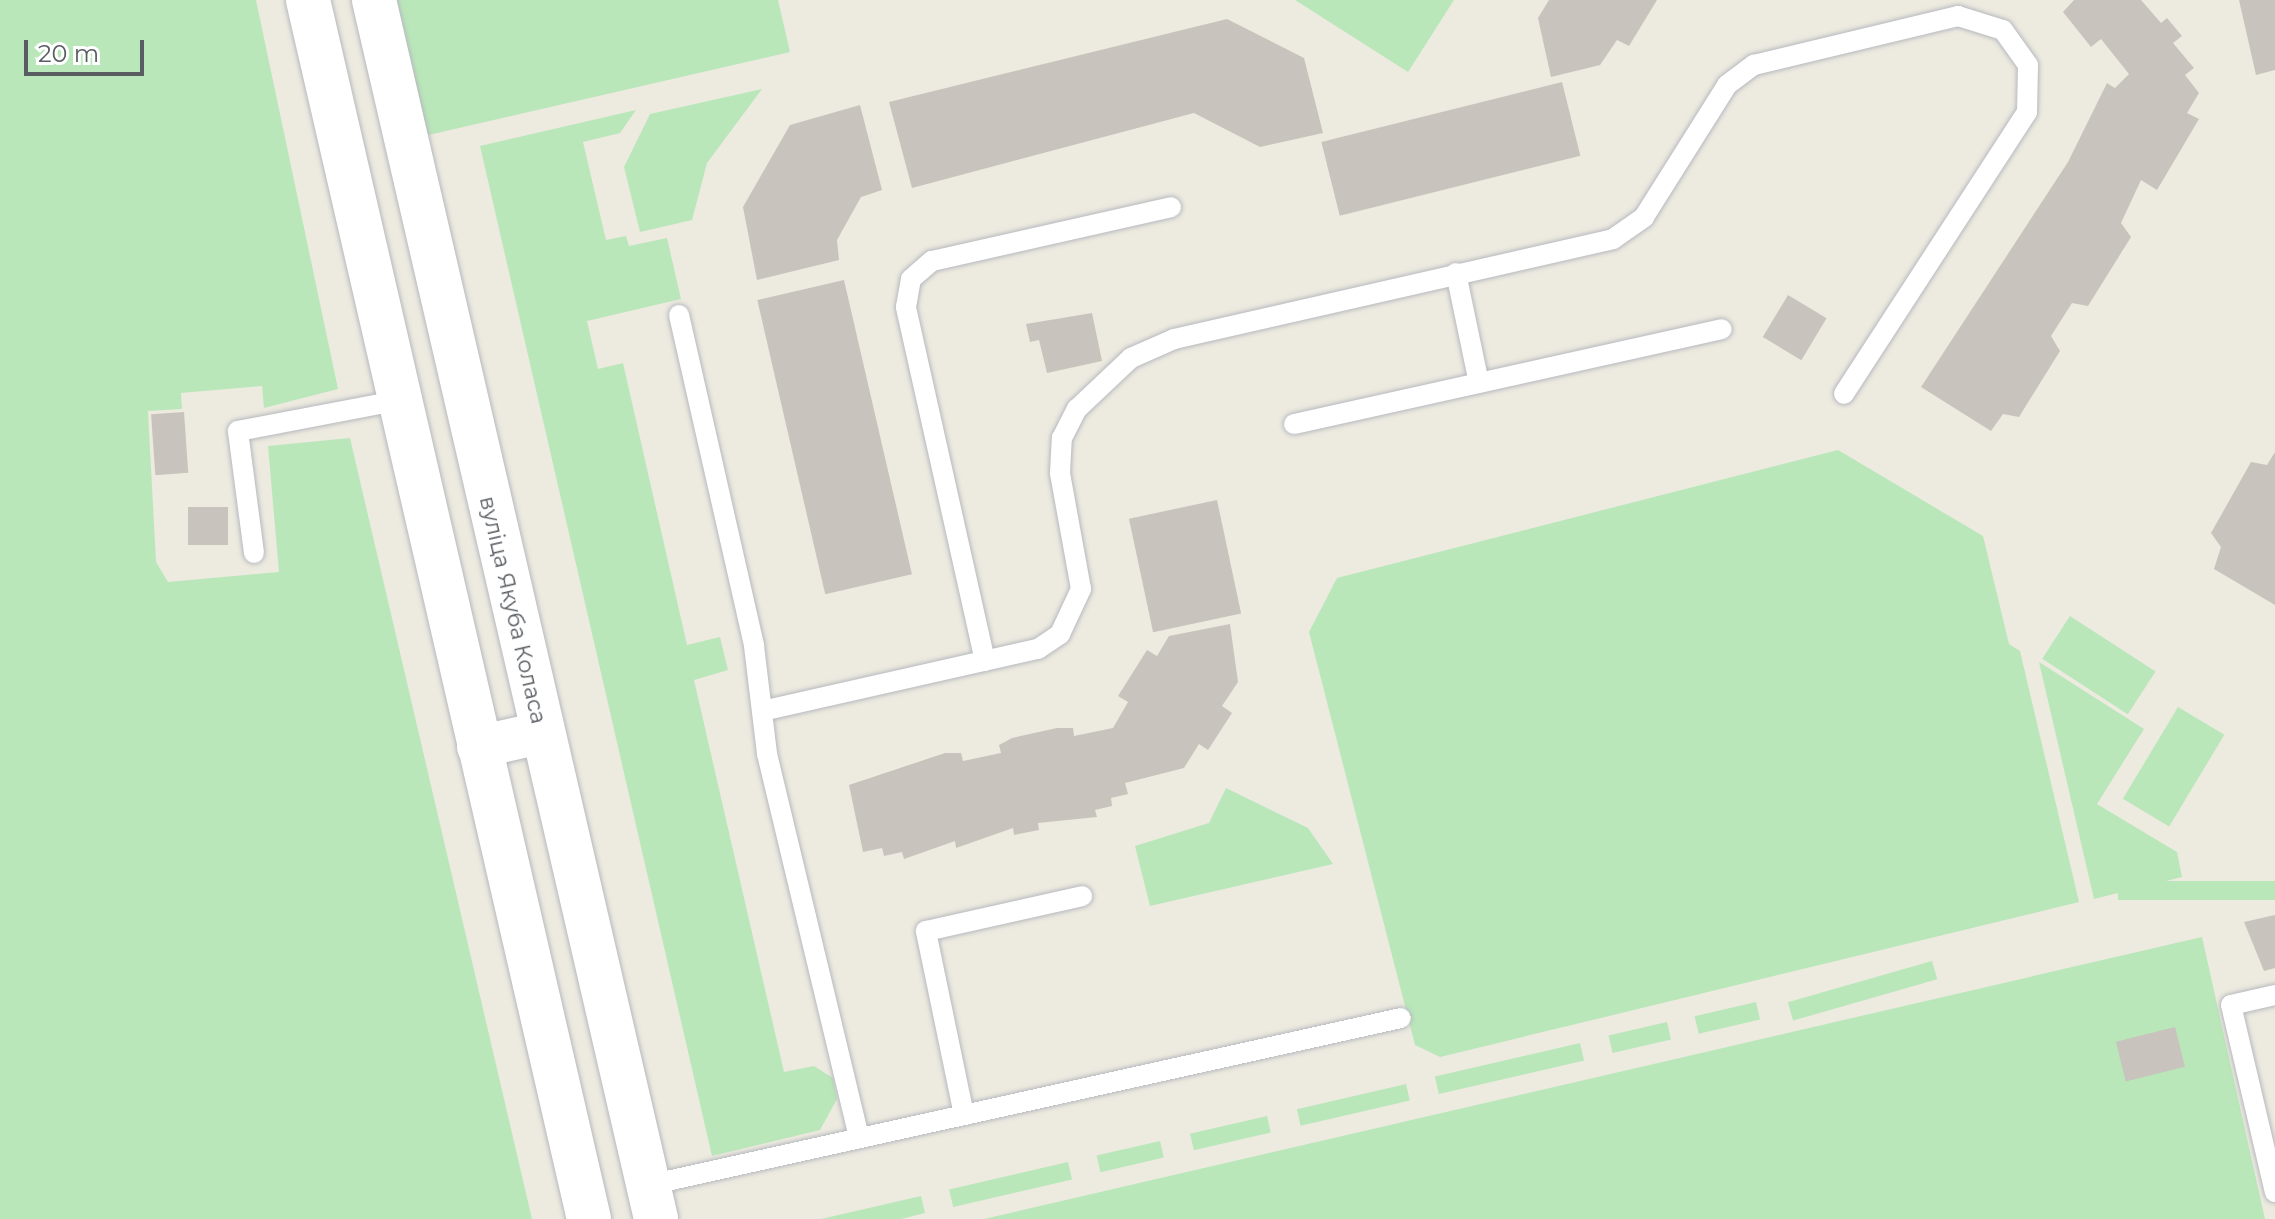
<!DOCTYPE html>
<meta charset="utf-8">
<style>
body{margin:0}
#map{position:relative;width:2275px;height:1219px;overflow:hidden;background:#edeae0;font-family:Montserrat,sans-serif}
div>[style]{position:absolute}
.green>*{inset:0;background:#bae7ba;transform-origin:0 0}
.building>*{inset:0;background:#c8c4bd;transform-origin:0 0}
.roads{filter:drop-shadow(0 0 2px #b6b9be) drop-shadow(0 0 2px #b6b9be)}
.lane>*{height:20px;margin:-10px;padding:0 10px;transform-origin:10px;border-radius:10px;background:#fff}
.street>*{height:42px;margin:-21px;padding:0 21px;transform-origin:21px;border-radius:21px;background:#fff}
.secondary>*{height:44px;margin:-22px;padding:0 22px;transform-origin:22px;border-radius:22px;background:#fff}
span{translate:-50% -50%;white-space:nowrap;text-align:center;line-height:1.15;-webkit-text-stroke:7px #fff;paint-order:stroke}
.street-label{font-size:22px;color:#595d62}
.scale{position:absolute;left:24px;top:40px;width:120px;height:36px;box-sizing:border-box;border:4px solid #595d62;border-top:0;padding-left:10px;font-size:24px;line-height:28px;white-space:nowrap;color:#595d62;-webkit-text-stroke:6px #fff;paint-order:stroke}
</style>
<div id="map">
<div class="green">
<div style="clip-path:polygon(0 0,256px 0,338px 389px,264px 408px,262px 386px,181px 393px,182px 409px,148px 411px,156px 562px,168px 582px,279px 572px,268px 446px,350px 438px,532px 1219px,0 1219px)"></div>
<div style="clip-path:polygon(392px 0,778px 0,790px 52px,424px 136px)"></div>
<div style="clip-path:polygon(1295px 0,1454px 0,1408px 72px)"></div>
<div style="clip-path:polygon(762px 89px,707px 163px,692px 220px,640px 232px,624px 167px,650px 114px)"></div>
<div style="clip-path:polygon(636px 110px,620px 133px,583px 142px,606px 240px,626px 236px,629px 246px,667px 238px,681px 299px,587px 321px,598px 369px,623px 363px,687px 645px,720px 637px,728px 670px,694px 680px,784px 1072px,814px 1066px,833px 1078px,837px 1099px,820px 1130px,712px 1156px,480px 146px)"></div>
<div style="clip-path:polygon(1838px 450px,1983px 536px,2009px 644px,2020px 651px,2079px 902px,1440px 1057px,1415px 1045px,1309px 632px,1337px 578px)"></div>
<div style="left:2070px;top:616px;width:102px;height:51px;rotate:33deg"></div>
<div style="clip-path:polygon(2039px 662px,2144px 729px,2097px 804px,2177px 852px,2182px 877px,2094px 899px)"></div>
<div style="left:2178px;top:707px;width:54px;height:107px;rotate:31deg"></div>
<div style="clip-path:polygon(1226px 788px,1308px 828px,1333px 864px,1150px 906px,1135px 846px,1209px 823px)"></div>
<div style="left:2275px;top:881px;width:19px;height:157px;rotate:90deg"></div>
<div style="clip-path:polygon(2202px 937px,2265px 1219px,984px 1219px)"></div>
<div style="left:1932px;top:961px;width:19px;height:150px;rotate:74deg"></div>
<div style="left:1756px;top:1002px;width:18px;height:63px;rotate:77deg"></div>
<div style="left:1667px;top:1022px;width:18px;height:60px;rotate:77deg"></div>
<div style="left:1580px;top:1043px;width:18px;height:149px;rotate:77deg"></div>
<div style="left:1406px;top:1084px;width:17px;height:112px;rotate:77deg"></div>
<div style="left:1267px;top:1116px;width:17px;height:79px;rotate:77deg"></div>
<div style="left:1160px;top:1141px;width:17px;height:65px;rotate:77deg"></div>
<div style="left:1068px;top:1162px;width:18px;height:122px;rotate:77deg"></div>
<div style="clip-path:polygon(921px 1196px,925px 1213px,901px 1219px,821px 1219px)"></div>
</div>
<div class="building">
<div style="clip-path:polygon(1549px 0,1657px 0,1629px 46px,1617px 40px,1600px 65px,1551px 77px,1538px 18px)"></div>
<div style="clip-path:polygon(2074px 0,2141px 0,2161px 23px,2167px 18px,2182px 36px,2173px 43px,2194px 68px,2185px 75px,2199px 93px,2187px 113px,2199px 119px,2157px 190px,2141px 180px,2121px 223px,2131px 237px,2088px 306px,2072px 303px,2051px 336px,2060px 351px,2019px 417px,2003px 414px,1991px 431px,1921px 387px,2068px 162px,2107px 83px,2115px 88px,2129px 74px,2101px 39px,2091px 47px,2063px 12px)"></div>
<div style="clip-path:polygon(2239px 0,2275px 0,2275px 70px,2256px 75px)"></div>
<div style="clip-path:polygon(1227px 19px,1304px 58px,1323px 133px,1260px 147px,1194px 113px,912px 188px,889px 102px)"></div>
<div style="left:1562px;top:82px;width:76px;height:248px;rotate:76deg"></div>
<div style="clip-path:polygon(860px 105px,882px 190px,861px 197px,837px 240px,839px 260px,757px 280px,743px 207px,790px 125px)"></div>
<div style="left:844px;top:280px;width:302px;height:89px;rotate:77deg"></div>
<div style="left:1788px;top:295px;width:45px;height:49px;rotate:31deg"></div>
<div style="clip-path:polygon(1092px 313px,1102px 361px,1047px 373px,1039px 340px,1030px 342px,1026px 324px)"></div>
<div style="left:184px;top:412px;width:61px;height:33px;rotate:86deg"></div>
<div style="clip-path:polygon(2275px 452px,2275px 605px,2214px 569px,2221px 547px,2211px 533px,2251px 462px,2267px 465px)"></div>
<div style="left:1217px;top:500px;width:116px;height:90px;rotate:78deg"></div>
<div style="left:228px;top:507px;width:38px;height:40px;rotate:90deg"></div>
<div style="clip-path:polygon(1230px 624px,1238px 682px,1222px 706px,1232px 713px,1208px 750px,1199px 744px,1184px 768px,1125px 783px,1128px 794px,1111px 798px,1112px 806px,1095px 810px,1097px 817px,1038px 823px,1039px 830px,1014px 835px,1013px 828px,956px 848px,955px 841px,904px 859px,902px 852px,884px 856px,882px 848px,863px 852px,849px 785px,945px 753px,961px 753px,963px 761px,1001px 753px,999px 745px,1012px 738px,1057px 728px,1073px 728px,1074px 736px,1113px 728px,1128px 702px,1118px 696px,1147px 650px,1157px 656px,1169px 636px)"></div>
<div style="clip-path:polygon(2275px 915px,2275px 968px,2264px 971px,2244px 922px)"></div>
<div style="left:2175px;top:1027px;width:41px;height:61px;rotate:76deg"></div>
</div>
<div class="roads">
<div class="lane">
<div style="left:1456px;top:273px;width:112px;rotate:78.2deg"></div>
<div style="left:679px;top:315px;width:339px;rotate:77.2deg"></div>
<div style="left:754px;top:646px;width:109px;rotate:83.1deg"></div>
<div style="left:767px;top:754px;width:395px;rotate:76.5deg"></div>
<div style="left:1294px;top:424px;width:438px;rotate:-12.5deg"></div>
<div style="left:254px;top:553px;width:123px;rotate:-97.5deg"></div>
<div style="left:238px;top:431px;width:165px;rotate:-10.8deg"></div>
<div style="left:985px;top:661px;width:363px;rotate:-102.6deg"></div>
<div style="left:906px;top:307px;width:28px;rotate:-80deg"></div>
<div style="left:911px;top:279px;width:28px;rotate:-41deg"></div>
<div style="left:932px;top:261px;width:245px;rotate:-12.7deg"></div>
<div style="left:762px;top:711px;width:283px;rotate:-12.7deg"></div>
<div style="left:1038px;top:649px;width:27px;rotate:-34deg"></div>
<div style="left:1060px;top:634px;width:50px;rotate:-65deg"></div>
<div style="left:1081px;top:589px;width:118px;rotate:-100.3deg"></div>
<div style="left:1060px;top:473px;width:35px;rotate:-87deg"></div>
<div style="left:1062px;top:438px;width:33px;rotate:-63deg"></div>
<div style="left:1077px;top:409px;width:74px;rotate:-43.4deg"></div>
<div style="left:1131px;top:358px;width:47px;rotate:-23.8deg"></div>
<div style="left:1174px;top:339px;width:450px;rotate:-12.8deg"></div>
<div style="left:1613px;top:239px;width:38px;rotate:-35deg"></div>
<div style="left:1644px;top:217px;width:156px;rotate:-57.8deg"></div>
<div style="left:1727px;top:85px;width:34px;rotate:-37deg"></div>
<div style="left:1754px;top:65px;width:210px;rotate:-13.5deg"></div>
<div style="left:1958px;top:16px;width:47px;rotate:17.3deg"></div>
<div style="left:2003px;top:30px;width:43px;rotate:54.5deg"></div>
<div style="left:2028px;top:65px;width:47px;rotate:91.2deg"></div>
<div style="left:2027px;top:112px;width:336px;rotate:123deg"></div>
<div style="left:2275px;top:995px;width:45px;rotate:167.2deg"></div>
<div style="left:2231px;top:1005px;width:192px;rotate:76.8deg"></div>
<div style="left:964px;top:1115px;width:188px;rotate:-101.7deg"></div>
<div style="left:926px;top:931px;width:160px;rotate:-12.6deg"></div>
<div style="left:649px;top:1185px;width:770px;rotate:-12.52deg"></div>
</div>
<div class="street">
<div style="left:478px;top:747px;width:64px;rotate:-12.7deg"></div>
</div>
<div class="secondary">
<div style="left:308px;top:0;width:1251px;rotate:77.02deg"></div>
<div style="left:374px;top:0;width:1251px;rotate:76.97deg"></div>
</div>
</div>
<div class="street-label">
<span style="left:513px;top:610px;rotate:77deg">вуліца Якуба Коласа</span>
</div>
<div class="scale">20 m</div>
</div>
